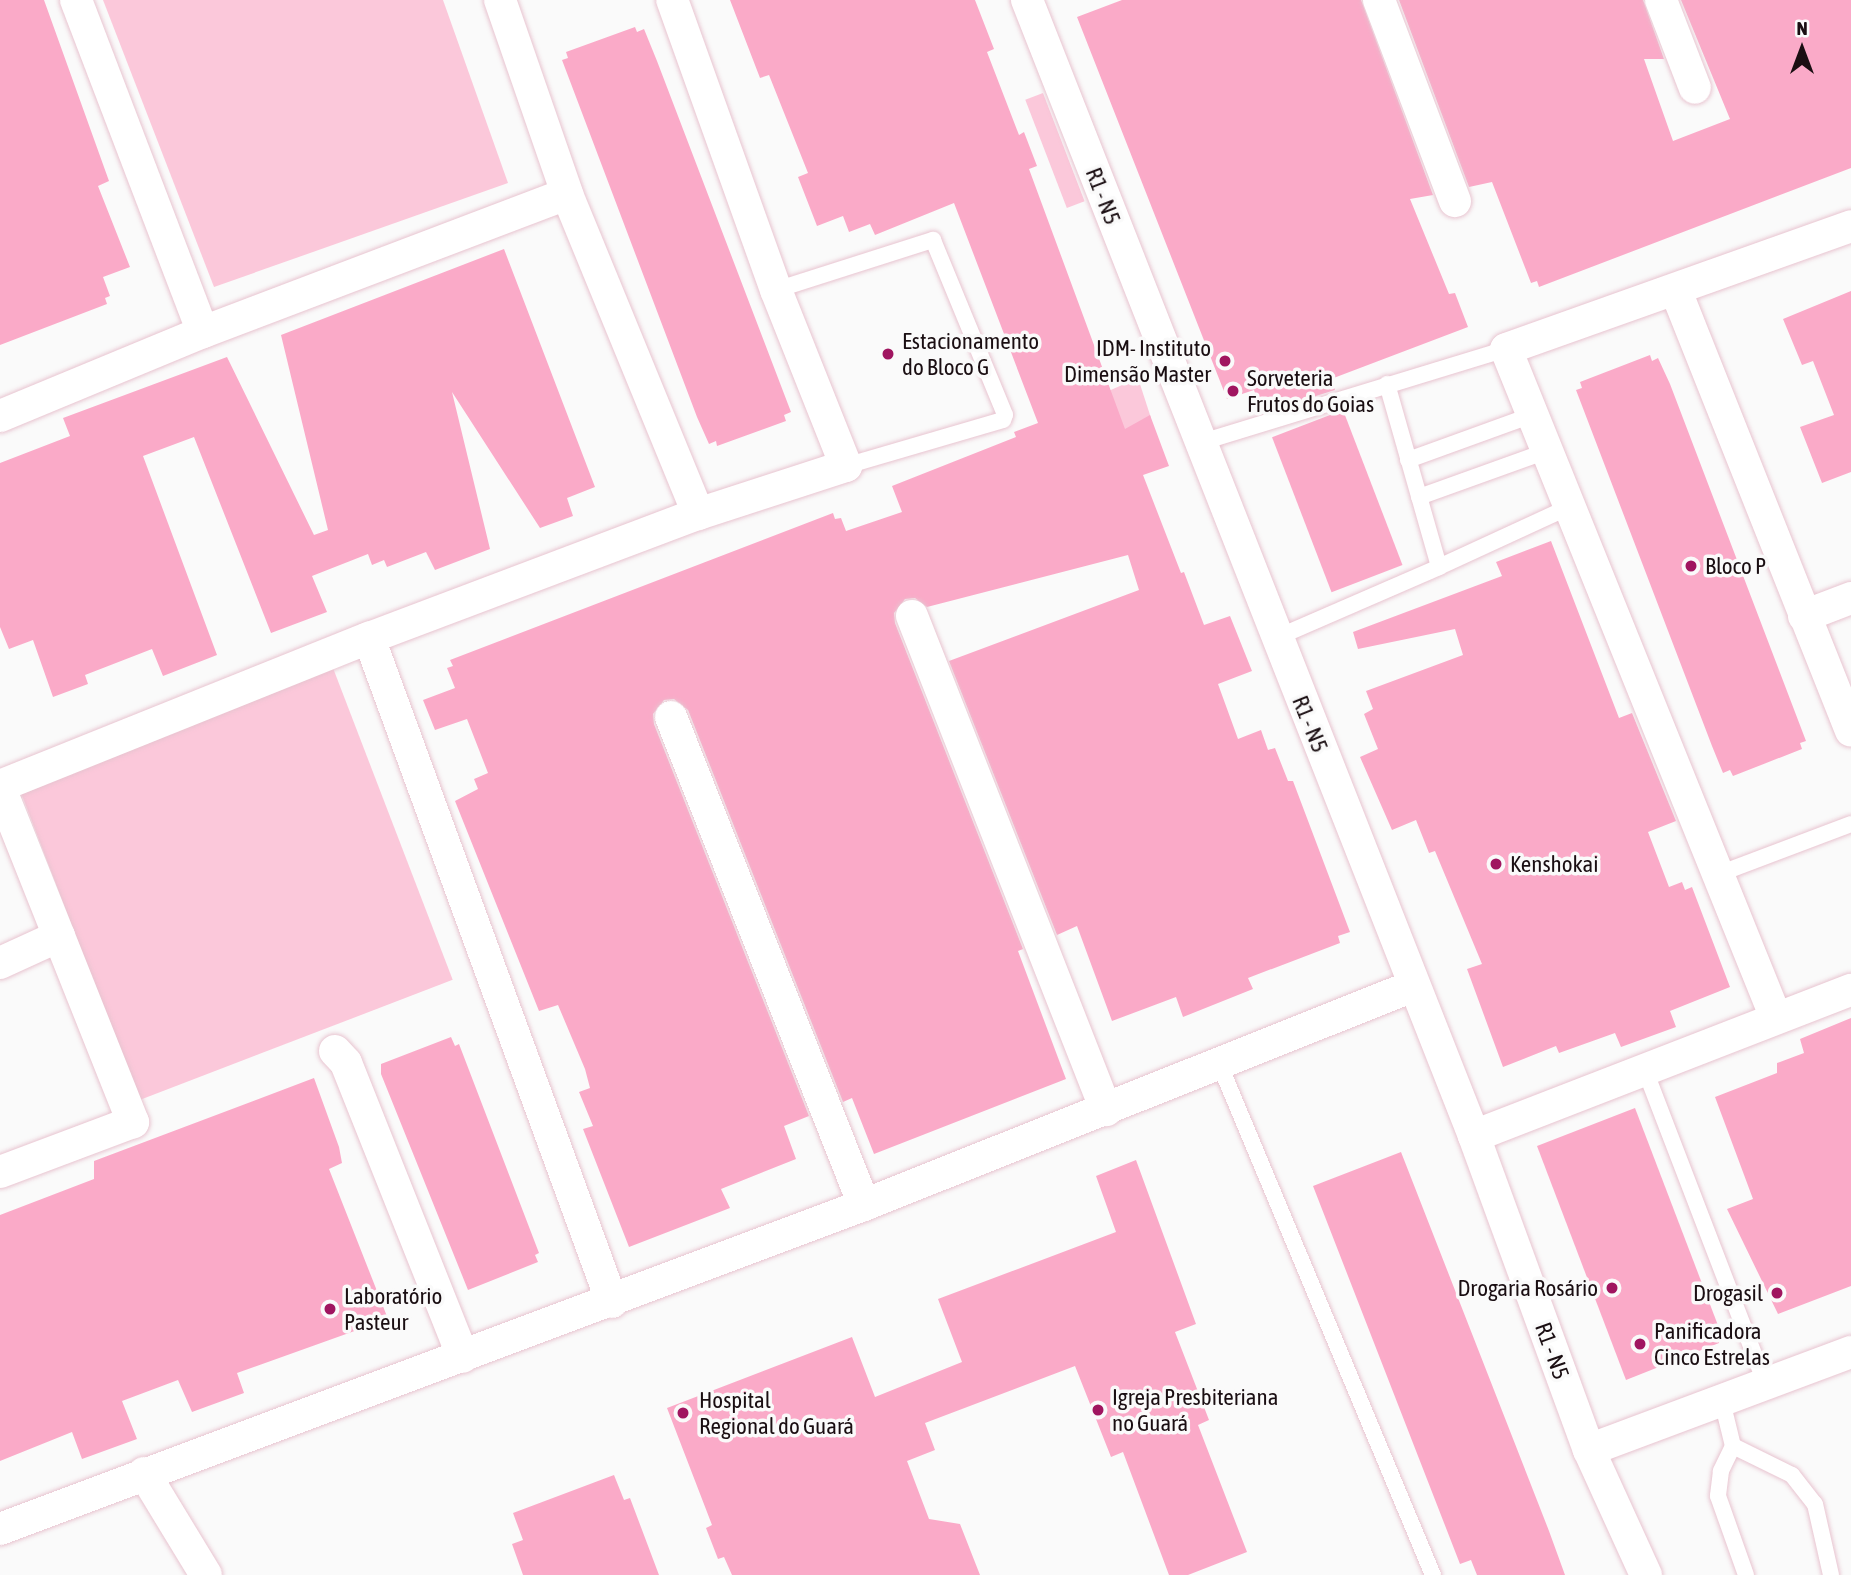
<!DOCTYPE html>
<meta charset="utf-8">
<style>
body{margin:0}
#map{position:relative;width:1851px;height:1575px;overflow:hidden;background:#fafafa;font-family:"Asap Condensed",sans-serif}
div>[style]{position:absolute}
.green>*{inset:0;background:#fbc8da;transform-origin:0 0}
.building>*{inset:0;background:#faaac8;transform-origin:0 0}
.roads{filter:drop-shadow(0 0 2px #e8c4d0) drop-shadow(0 0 2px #e8c4d0)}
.service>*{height:16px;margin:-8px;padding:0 8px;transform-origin:8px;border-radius:8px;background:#fff}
.minor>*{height:32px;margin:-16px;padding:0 16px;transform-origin:16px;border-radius:16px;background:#fff}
.dots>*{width:19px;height:19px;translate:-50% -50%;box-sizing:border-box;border:4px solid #fafafa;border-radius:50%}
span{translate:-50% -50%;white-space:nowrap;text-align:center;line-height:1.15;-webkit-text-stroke:7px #fafafa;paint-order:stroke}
.street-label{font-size:23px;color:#1a0e12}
.poi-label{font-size:23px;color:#1a0e12}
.left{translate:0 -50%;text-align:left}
.right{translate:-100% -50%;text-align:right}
.north{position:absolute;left:1767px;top:14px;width:70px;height:70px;-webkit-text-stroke:5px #fafafa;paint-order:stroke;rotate:0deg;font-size:19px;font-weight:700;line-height:28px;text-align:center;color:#1a0e12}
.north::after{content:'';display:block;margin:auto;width:24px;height:32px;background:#1a0e12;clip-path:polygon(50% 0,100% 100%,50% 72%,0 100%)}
</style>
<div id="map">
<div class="green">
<div style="clip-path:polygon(103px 0,443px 0,508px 183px,214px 287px)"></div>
<div style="left:1043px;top:93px;width:116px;height:19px;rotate:69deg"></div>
<div style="clip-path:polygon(1138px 378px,1151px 418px,1091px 450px,1070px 408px)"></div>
<div style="left:333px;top:668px;width:334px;height:336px;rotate:69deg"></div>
</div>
<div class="building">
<div style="clip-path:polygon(0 0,44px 0,109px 181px,98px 186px,130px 267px,103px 277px,110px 296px,105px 298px,107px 304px,0 345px)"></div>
<div style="clip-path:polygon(730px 0,975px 0,994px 49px,987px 52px,1019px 135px,1024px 132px,1037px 166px,1029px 169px,1125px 429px,1150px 415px,1169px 466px,1143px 475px,1181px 573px,1184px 572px,1204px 625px,1230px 616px,1252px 671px,1218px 684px,1238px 739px,1261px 730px,1268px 750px,1275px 748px,1288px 781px,1293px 781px,1350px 932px,1338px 936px,1340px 943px,1248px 978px,1253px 989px,1183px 1017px,1176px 997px,1112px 1021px,1077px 926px,1057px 935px,949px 661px,1139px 590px,1128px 555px,927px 607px,915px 598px,905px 599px,894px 613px,895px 623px,1023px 949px,1018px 951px,1066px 1079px,874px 1154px,852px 1098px,843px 1102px,688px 710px,674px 699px,664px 700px,653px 714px,654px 724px,809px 1116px,784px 1126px,796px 1159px,721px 1189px,730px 1208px,629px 1247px,583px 1129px,593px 1126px,579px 1092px,590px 1088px,585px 1069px,558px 1005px,539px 1011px,455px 801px,478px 789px,474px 779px,488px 773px,467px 719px,435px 730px,423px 700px,455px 688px,447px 668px,453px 666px,450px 660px,833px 513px,835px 519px,841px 518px,846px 531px,902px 512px,892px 486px,1016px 437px,1014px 432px,1038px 423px,954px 203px,875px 235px,870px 224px,849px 232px,843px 216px,817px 226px,798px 177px,808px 173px,769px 75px,760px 78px)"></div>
<div style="clip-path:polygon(1122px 0,1361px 0,1433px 195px,1410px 199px,1449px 294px,1455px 293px,1468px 327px,1331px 379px,1335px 390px,1262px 413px,1254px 390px,1227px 399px,1077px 17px)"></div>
<div style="clip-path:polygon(1399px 0,1643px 0,1664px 59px,1644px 59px,1673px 141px,1730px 119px,1681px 0,1851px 0,1851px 168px,1539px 287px,1537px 281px,1531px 283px,1492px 182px,1469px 187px)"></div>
<div style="clip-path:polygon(635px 27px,637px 32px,644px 29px,657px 61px,791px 412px,784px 415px,786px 421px,717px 446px,716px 441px,709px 444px,697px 417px,562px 60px,568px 58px,566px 52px)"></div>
<div style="clip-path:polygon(504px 249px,595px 487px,567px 498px,573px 516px,540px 528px,452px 392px,490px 549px,435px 570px,426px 552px,387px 567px,384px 560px,372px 565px,368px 554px,312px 576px,327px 612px,271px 633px,194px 437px,143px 456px,217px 655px,163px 676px,152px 649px,85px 675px,88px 684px,53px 697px,33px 640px,9px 649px,0 627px,0 463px,70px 436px,63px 418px,227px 357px,314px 535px,328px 530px,281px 335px)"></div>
<div style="clip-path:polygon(1851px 291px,1851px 472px,1822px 483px,1800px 427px,1834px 415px,1813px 361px,1802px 365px,1783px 319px)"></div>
<div style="clip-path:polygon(1650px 355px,1652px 361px,1658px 358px,1670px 384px,1806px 741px,1800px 743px,1802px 749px,1733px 776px,1730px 770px,1723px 773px,1712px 746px,1576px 390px,1582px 388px,1580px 382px)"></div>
<div style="left:1343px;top:410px;width:166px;height:76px;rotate:69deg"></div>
<div style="clip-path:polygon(1551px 541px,1619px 718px,1632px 713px,1676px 821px,1648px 832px,1669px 887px,1682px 882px,1685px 890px,1692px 887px,1730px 987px,1670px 1011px,1676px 1027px,1621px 1047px,1615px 1033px,1559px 1053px,1556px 1046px,1503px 1067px,1467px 969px,1482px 964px,1435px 851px,1429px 853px,1416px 820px,1392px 830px,1360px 757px,1378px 749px,1364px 714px,1373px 709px,1366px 691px,1463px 655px,1455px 629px,1358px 649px,1353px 632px,1502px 576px,1496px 562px)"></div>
<div style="clip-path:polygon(1851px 1018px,1851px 1286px,1778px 1314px,1727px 1209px,1753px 1199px,1715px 1097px,1777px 1073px,1777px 1063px,1804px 1053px,1800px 1039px)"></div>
<div style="clip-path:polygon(451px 1037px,455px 1046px,459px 1044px,539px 1253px,535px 1255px,538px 1262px,468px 1290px,381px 1074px,381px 1064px)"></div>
<div style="clip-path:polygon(314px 1078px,339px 1147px,342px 1163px,329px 1169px,388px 1319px,237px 1373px,244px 1393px,192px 1412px,178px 1380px,122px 1401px,137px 1439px,82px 1459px,72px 1432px,0 1461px,0 1215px,94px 1179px,94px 1161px)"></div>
<div style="clip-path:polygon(1635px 1108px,1719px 1328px,1719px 1343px,1626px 1380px,1537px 1146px)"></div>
<div style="clip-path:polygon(1401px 1152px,1549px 1531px,1565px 1575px,1477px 1575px,1471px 1560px,1460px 1564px,1313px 1186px)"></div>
<div style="clip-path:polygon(1136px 1160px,1196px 1324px,1175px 1332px,1209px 1420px,1198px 1425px,1247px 1552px,1188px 1575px,1169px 1575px,1123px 1452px,1111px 1457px,1075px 1366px,925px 1423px,935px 1450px,907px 1461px,929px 1519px,960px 1524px,980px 1575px,732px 1575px,724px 1557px,718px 1559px,706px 1528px,712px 1525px,667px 1408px,852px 1337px,875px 1397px,962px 1362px,938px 1299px,1116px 1232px,1096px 1176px)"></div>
<div style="clip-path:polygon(614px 1475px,624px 1500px,630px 1498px,659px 1575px,523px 1575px,512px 1544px,523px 1540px,513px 1513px)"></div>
</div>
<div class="roads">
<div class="service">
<div style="left:776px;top:290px;width:165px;rotate:-17.7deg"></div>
<div style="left:933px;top:240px;width:189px;rotate:67.6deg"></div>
<div style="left:1005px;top:415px;width:5px;rotate:112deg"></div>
<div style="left:1003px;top:420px;width:164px;rotate:163.7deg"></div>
<div style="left:1387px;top:384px;width:190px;rotate:74.1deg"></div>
<div style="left:1439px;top:567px;width:143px;rotate:-24.8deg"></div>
<div style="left:1199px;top:443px;width:321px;rotate:-17deg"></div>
<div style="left:1408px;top:460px;width:132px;rotate:-19.9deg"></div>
<div style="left:1419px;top:497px;width:136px;rotate:-19.8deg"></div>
<div style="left:1276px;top:638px;width:178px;rotate:-23.5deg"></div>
<div style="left:1719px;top:874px;width:141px;rotate:-20.7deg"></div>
<div style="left:1219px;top:1063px;width:555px;rotate:67.32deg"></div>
<div style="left:1645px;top:1070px;width:337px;rotate:69deg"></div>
<div style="left:1722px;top:1401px;width:46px;rotate:76.3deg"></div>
<div style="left:1733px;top:1446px;width:66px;rotate:26.2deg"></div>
<div style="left:1792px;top:1475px;width:37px;rotate:52deg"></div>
<div style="left:1815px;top:1504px;width:73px;rotate:77.3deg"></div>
<div style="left:1733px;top:1446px;width:28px;rotate:116deg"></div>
<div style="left:1721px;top:1471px;width:25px;rotate:97deg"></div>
<div style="left:1718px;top:1496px;width:84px;rotate:70.5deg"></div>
</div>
<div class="minor">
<div style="left:76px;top:0;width:355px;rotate:69.1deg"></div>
<div style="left:500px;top:0;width:205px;rotate:70.9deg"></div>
<div style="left:1027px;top:0;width:1221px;rotate:68.52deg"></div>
<div style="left:1474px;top:1136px;width:334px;rotate:69.9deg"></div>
<div style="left:1379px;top:0;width:215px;rotate:69.3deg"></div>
<div style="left:1661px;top:0;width:94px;rotate:68.9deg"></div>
<div style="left:1676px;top:291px;width:473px;rotate:68.3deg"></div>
<div style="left:0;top:416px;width:220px;rotate:-22.5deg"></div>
<div style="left:203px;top:332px;width:389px;rotate:-20.8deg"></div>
<div style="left:567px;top:194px;width:346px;rotate:67.7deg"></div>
<div style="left:912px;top:616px;width:531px;rotate:68.56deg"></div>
<div style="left:1804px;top:616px;width:50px;rotate:-21deg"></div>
<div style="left:369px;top:638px;width:707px;rotate:69.9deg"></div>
<div style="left:671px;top:717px;width:525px;rotate:68.42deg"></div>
<div style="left:0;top:786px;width:398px;rotate:-21.9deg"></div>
<div style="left:369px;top:638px;width:352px;rotate:-20.7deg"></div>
<div style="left:698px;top:514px;width:156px;rotate:-18deg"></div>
<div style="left:846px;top:466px;width:189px;rotate:-111.7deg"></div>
<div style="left:776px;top:290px;width:308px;rotate:-109.7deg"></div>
<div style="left:0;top:788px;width:360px;rotate:68.3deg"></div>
<div style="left:133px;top:1122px;width:142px;rotate:159.4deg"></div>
<div style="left:0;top:963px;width:65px;rotate:-24.6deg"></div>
<div style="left:1776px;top:1018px;width:721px;rotate:-111.98deg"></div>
<div style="left:1506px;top:349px;width:366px;rotate:-19.6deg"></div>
<div style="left:335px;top:1051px;width:16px;rotate:47deg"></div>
<div style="left:346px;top:1063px;width:316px;rotate:68.3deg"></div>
<div style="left:1474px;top:1136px;width:404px;rotate:-21.2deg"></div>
<div style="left:144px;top:1473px;width:119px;rotate:58.7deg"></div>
<div style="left:0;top:1529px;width:923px;rotate:-20.56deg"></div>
<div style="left:864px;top:1205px;width:591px;rotate:-21.75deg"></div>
<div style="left:1646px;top:1575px;width:137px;rotate:-114.5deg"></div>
<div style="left:1589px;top:1450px;width:280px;rotate:-20.5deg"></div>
</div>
</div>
<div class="dots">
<div style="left:888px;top:354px;background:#a01560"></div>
<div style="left:1225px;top:361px;background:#a01560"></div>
<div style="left:1233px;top:391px;background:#a01560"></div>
<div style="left:1691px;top:566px;background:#a01560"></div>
<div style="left:1496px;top:864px;background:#a01560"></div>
<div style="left:1612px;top:1288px;background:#a01560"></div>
<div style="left:1777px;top:1293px;background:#a01560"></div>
<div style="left:330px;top:1309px;background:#a01560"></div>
<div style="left:1640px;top:1344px;background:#a01560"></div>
<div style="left:1098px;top:1410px;background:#a01560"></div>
<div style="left:683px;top:1413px;background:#a01560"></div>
</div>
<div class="street-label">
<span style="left:1103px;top:196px;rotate:69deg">R1 - N5</span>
<span style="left:1310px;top:724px;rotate:68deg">R1 - N5</span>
<span style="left:1552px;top:1351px;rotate:70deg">R1 - N5</span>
</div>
<div class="poi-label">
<span class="left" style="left:902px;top:354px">Estacionamento<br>do Bloco G</span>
<span class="right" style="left:1211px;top:361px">IDM- Instituto<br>Dimensão Master</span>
<span class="left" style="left:1247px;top:391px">Sorveteria<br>Frutos do Goias</span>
<span class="left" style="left:1705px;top:566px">Bloco P</span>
<span class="left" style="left:1510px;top:864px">Kenshokai</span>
<span class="right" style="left:1598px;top:1288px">Drogaria Rosário</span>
<span class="right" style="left:1763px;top:1293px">Drogasil</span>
<span class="left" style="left:344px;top:1309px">Laboratório<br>Pasteur</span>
<span class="left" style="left:1654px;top:1344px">Panificadora<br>Cinco Estrelas</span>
<span class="left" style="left:1112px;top:1410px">Igreja Presbiteriana<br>no Guará</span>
<span class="left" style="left:699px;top:1413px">Hospital<br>Regional do Guará</span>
</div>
<div class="north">N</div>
</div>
